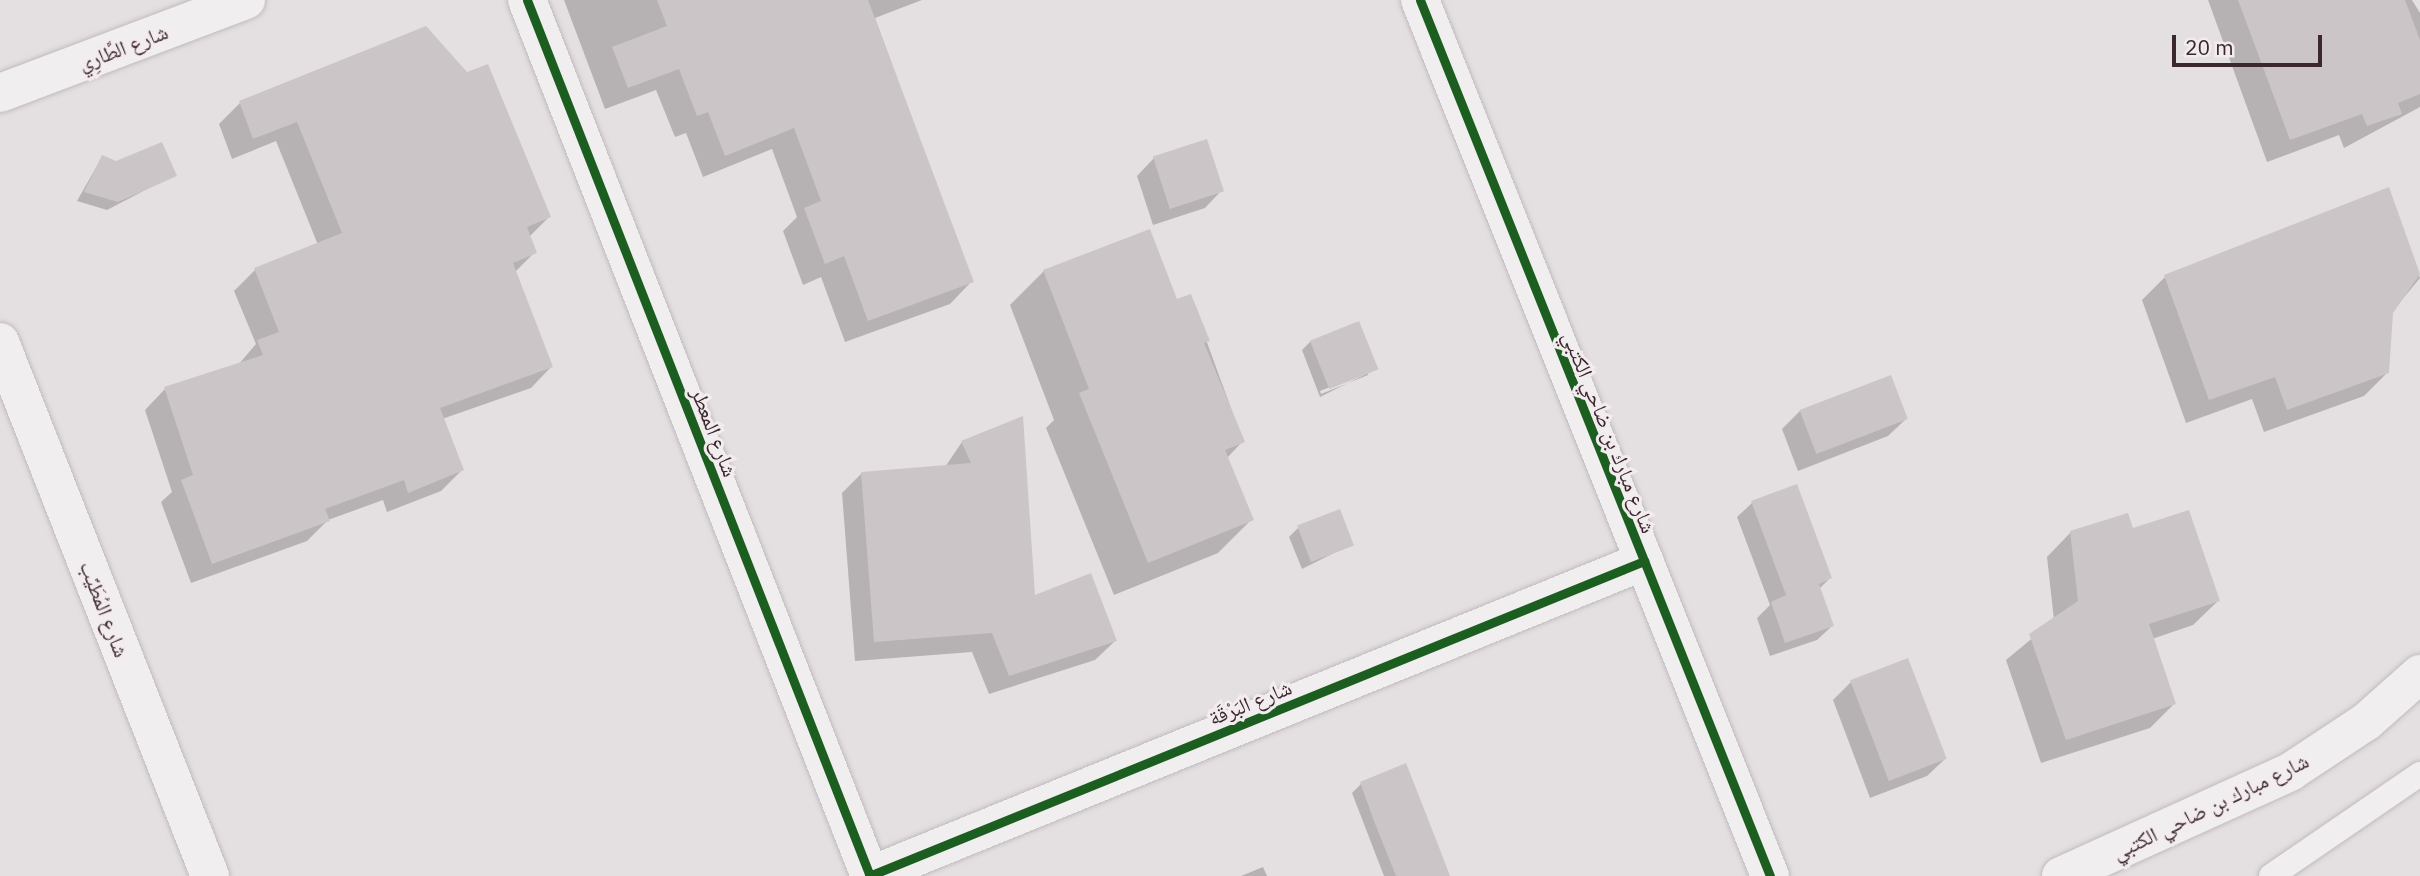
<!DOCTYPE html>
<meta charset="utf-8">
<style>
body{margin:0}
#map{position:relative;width:2420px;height:876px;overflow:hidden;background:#e4dfe1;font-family:"IBM Plex Sans","Noto Naskh Arabic",sans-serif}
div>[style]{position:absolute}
.shadow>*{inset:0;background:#0003}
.building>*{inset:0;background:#cbc5c8;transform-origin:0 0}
.roads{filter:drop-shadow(0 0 2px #c0bbbd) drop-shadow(0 0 2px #c0bbbd)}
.service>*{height:24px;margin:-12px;padding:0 12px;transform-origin:12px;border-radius:12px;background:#f1eeef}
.minor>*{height:38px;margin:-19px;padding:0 19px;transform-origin:19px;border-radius:19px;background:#f1eeef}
.cycleway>*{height:9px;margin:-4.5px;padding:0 4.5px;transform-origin:4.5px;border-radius:4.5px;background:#1b5e20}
span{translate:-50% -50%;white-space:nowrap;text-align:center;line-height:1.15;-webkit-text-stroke:6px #f3ecef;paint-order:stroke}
.street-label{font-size:21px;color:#3b282f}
.scale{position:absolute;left:2172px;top:35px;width:150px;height:32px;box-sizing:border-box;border:4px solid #3b282f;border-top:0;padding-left:9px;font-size:21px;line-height:24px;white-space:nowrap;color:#3b282f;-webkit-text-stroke:5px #f3ecef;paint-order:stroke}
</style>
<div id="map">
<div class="shadow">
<div style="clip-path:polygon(564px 0,922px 0,875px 18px,972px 281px,950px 304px,845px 342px,821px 277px,803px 285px,783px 231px,797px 217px,772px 149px,703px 177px,686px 133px,675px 137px,656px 90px,605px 109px)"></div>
<div style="clip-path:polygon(2208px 0,2412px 0,2420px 13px,2420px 107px,2344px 148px,2339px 135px,2267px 162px)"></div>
<div style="clip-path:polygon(426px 28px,549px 217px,529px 237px,535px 252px,515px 272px,551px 367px,531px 388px,442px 419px,462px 470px,441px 491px,387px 512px,383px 500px,328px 520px,307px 541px,191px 583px,161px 502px,172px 492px,145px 410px,165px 389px,238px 365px,256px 344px,234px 291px,255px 270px,318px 245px,276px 141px,232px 159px,219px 124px,240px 103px)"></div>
<div style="clip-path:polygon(102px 157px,115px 163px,174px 175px,107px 210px,77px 201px)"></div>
<div style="clip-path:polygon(1154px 158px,1222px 190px,1205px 208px,1153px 225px,1137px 176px)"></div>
<div style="clip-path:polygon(2388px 189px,2420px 278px,2391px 313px,2388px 372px,2364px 396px,2264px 432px,2252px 399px,2186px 423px,2142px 300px,2165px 277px)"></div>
<div style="clip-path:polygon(1044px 271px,1176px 301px,1190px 296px,1243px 441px,1227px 458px,1252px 519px,1218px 553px,1114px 595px,1046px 428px,1054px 420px,1010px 305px)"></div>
<div style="clip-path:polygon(evenodd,1311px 341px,1376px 369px,1320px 397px,1302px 350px,1311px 341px,1368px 372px,1368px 375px,1321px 394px,1320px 391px,1368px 372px)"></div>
<div style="clip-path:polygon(1800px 411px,1906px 419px,1888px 436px,1798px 471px,1782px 429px)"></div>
<div style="clip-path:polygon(962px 442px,1034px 597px,1115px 641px,1095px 660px,989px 694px,972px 652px,855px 661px,842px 493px,862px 473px,945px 467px)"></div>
<div style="clip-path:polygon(1796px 486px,1830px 578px,1819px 589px,1832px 626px,1817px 640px,1770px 656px,1757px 618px,1770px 605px,1737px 517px,1752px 503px)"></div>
<div style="clip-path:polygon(1298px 528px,1352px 544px,1302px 569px,1289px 537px)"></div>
<div style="clip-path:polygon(2132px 530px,2218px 601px,2193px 625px,2152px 639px,2174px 704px,2150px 728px,2041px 763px,2006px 660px,2054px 620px,2047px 557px,2071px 532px)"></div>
<div style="clip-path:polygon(1851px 682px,1945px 759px,1927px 776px,1870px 798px,1833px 700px)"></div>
<div style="clip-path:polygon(1361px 784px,1448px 876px,1384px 876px,1352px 793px)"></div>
<div style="clip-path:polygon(1263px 867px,1267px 876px,1241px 876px)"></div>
</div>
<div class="building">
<div style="clip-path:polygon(657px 0,868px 0,974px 282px,868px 321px,844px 256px,825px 264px,804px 208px,821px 201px,794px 128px,725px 156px,708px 112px,697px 116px,679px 69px,628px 88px,612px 47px,667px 26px)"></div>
<div style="clip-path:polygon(2238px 0,2405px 0,2420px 40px,2420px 94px,2398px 103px,2402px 114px,2367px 126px,2362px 114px,2290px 140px)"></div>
<div style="clip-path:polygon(426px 26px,467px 72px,488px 64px,551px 217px,527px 227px,537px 253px,513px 263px,553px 367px,440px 408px,464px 470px,408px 493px,404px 480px,325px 509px,330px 521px,212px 564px,181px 480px,193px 475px,164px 387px,263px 355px,257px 340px,279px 332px,254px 268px,342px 233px,297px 122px,253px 139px,239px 101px)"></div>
<div style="left:1207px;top:139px;width:55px;height:57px;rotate:72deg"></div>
<div style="clip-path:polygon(162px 142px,177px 176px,118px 202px,84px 192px,102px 155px,116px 161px)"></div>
<div style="clip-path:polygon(2389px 187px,2420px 274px,2393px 313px,2389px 373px,2287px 410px,2275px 377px,2209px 400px,2164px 275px)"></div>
<div style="clip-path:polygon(1150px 229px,1177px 299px,1191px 294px,1210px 341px,1204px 343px,1245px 442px,1225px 450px,1254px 520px,1148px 563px,1079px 393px,1089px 389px,1043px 270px)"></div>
<div style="left:1359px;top:321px;width:52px;height:53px;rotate:68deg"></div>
<div style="left:1891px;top:375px;width:47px;height:98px;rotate:69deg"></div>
<div style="clip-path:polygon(1023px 416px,1035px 595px,1091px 573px,1117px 641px,1009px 676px,992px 633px,874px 642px,861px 472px,971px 463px,961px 441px)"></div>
<div style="clip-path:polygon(1797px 484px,1832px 578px,1819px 584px,1834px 626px,1785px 643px,1771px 602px,1786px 595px,1751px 501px)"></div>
<div style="left:1340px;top:509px;width:39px;height:46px;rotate:69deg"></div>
<div style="clip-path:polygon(2189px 510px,2220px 601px,2149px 624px,2176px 704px,2066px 740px,2029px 634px,2078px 601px,2070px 531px,2128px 513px,2133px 528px)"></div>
<div style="left:1908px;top:658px;width:108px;height:62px;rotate:69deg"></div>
<div style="clip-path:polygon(1406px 763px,1437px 842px,1450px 876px,1396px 876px,1374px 821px,1360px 782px)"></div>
</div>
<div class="roads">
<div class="service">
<div style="left:2271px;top:876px;width:181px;rotate:-34.4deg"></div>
</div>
<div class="minor">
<div style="left:527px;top:0;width:941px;rotate:68.62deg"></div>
<div style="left:1420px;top:0;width:943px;rotate:68.22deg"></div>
<div style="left:0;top:93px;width:263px;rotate:-20.7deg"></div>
<div style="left:0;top:342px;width:574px;rotate:68.53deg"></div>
<div style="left:869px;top:876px;width:837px;rotate:-22.12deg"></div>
<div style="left:2061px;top:876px;width:252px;rotate:-24.4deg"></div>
<div style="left:2290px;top:772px;width:92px;rotate:-33.5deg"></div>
<div style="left:2367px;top:721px;width:71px;rotate:-41.6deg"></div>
</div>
</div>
<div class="cycleway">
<div style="left:527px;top:0;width:941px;rotate:68.62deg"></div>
<div style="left:1420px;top:0;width:943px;rotate:68.22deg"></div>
<div style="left:869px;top:876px;width:837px;rotate:-22.12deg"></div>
</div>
<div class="street-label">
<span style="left:123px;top:47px;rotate:-21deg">شارع الطَّارِي</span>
<span style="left:715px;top:432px;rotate:69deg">شارع المعطر</span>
<span style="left:1610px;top:432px;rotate:68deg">شارع مبارك بن ضاحي الكتبي</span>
<span style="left:105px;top:609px;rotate:69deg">شارع المُطَيَّب</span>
<span style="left:1250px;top:702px;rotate:-22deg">شارع البَرْقَة</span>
<span style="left:2210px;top:806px;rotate:-26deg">شارع مبارك بن ضاحي الكتبي</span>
</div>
<div class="scale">20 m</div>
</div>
